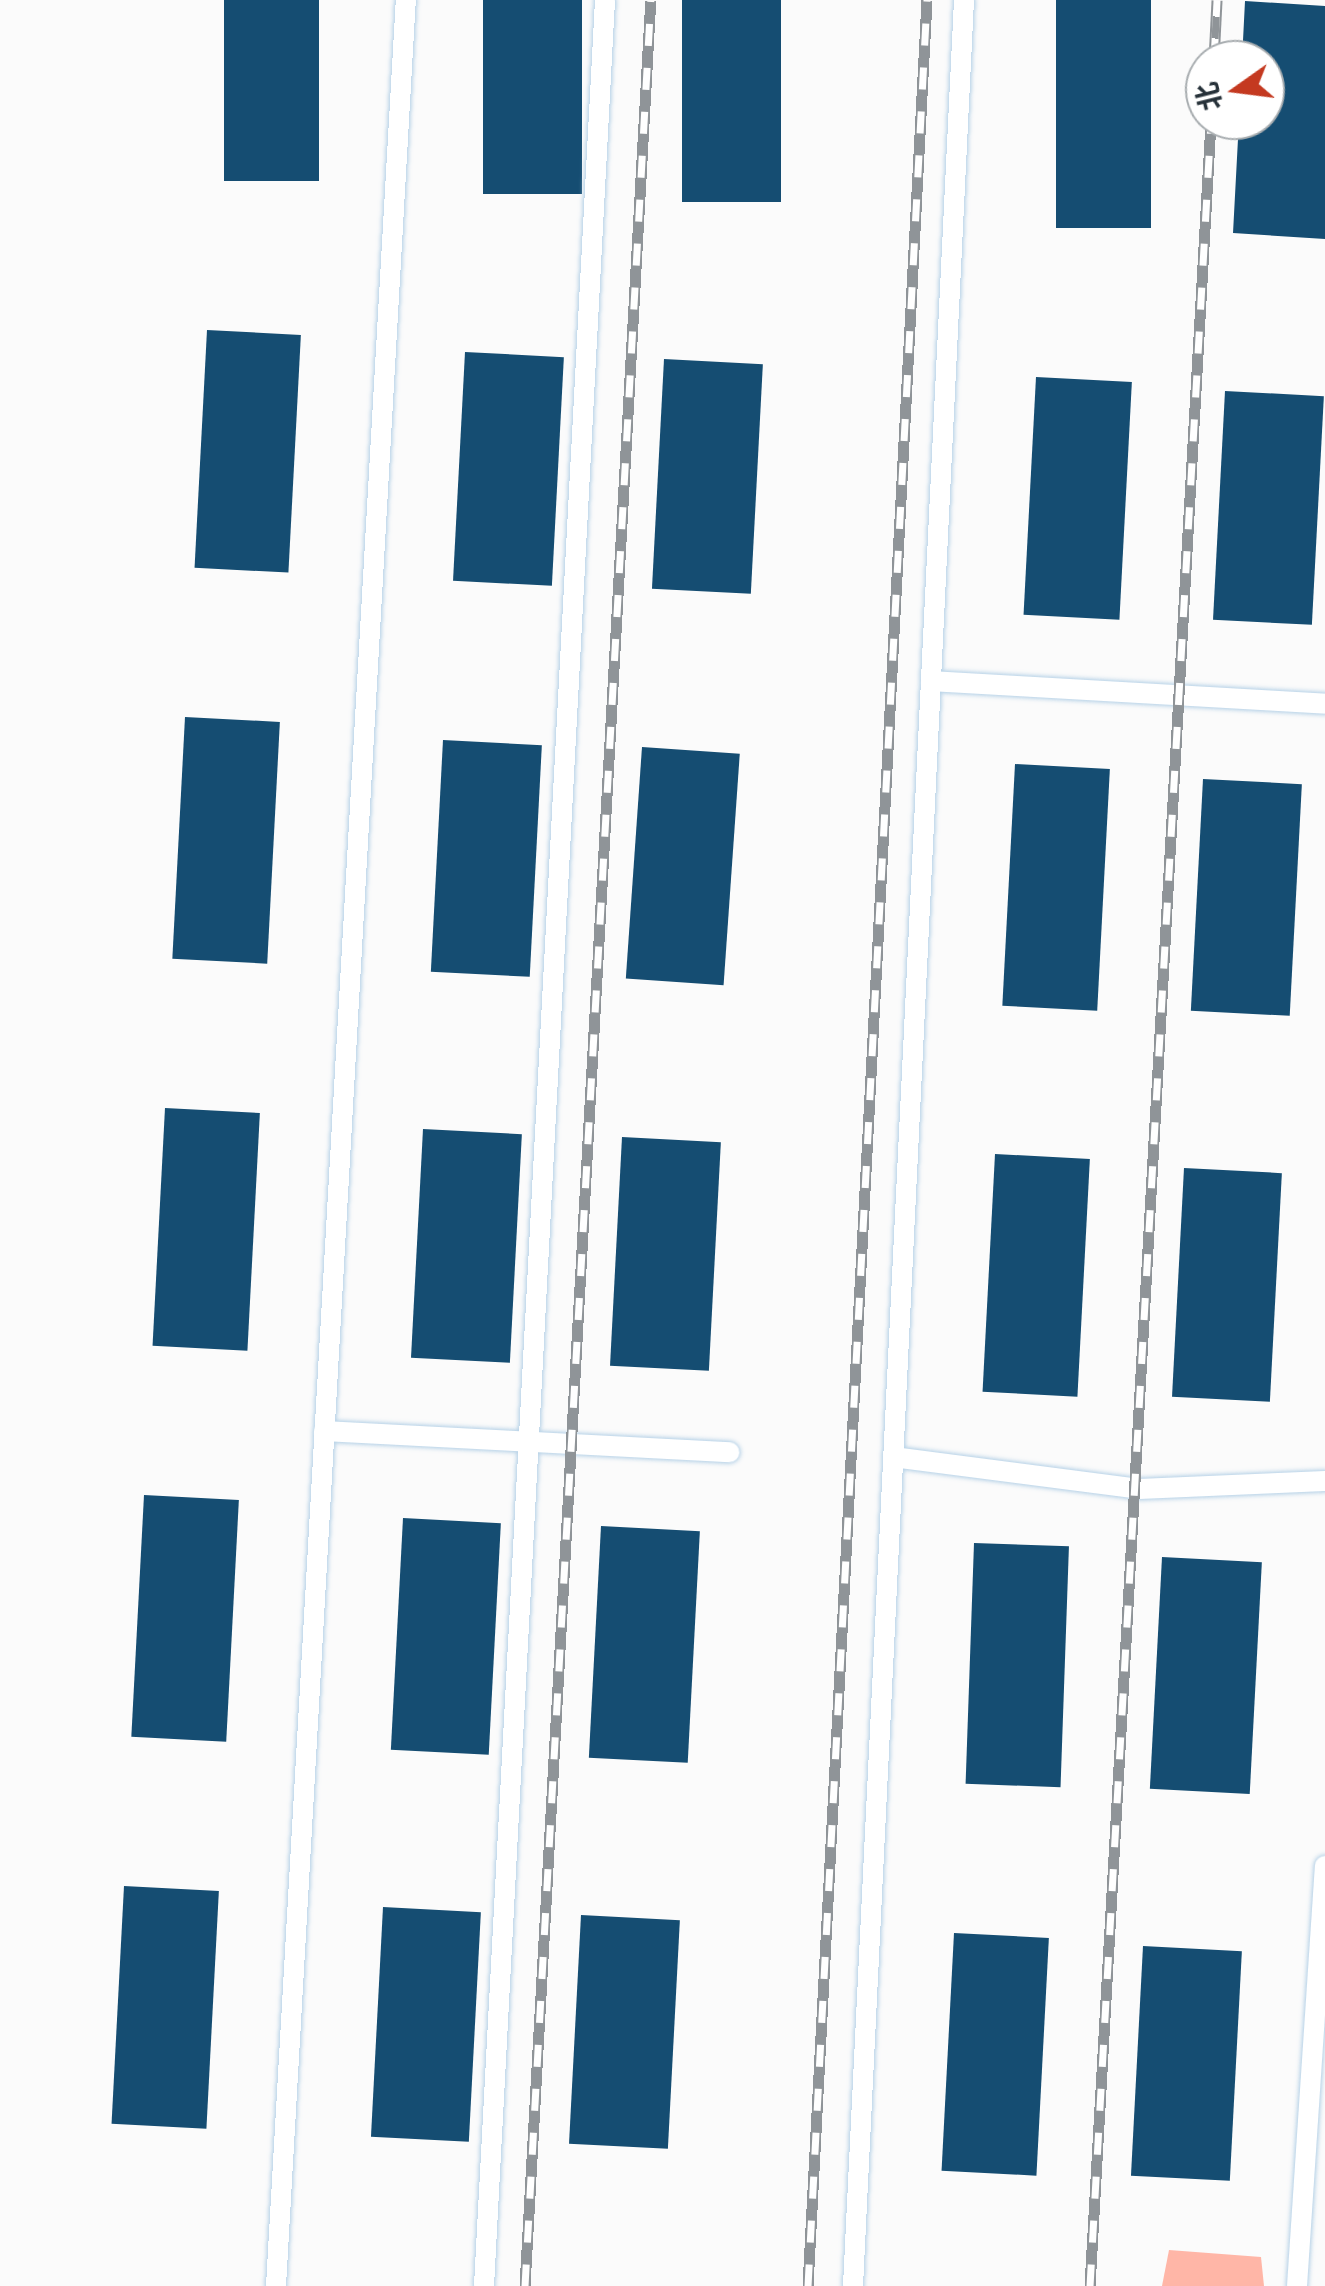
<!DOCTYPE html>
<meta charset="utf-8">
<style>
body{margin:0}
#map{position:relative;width:1325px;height:2286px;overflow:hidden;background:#fbfbfb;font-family:"Noto Serif","Noto Sans SC",serif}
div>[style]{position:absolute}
.green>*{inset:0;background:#ffb6a7}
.building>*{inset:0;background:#154d72;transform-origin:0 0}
.roads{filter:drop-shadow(0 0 2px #b7d2e7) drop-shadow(0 0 2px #b7d2e7)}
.service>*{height:20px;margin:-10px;padding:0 10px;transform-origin:10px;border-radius:10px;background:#fff}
.rail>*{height:11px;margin-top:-5.5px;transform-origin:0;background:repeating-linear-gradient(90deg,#fff 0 22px,#8f9498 0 44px);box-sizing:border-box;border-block:2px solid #8f9498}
span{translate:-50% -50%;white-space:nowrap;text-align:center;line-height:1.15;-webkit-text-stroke:10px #fff;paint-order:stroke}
.north{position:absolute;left:1185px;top:40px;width:100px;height:100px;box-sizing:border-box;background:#fff;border:2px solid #a8adb0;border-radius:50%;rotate:256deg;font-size:28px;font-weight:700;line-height:40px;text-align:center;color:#263139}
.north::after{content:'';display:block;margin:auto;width:35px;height:45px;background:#c43920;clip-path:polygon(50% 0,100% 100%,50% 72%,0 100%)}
</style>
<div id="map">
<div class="green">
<div style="clip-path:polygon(1169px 2250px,1261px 2257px,1264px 2286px,1162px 2286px)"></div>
</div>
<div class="building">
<div style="left:224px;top:0;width:95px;height:181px"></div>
<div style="left:483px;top:0;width:99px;height:194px"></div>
<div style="left:682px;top:0;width:99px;height:202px"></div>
<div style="left:1056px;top:0;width:95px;height:228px"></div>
<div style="clip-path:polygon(1245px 1px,1325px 6px,1325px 239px,1233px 233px,1239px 120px,1265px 120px,1265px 60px,1242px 60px)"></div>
<div style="left:207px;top:330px;width:94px;height:238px;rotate:3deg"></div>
<div style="left:465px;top:352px;width:99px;height:229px;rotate:3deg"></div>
<div style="left:664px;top:359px;width:99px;height:230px;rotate:3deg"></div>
<div style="left:1036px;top:377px;width:96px;height:238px;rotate:3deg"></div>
<div style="left:1225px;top:391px;width:99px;height:229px;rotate:3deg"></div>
<div style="left:185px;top:717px;width:95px;height:242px;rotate:3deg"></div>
<div style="left:443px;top:740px;width:99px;height:232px;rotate:3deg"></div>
<div style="left:642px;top:747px;width:98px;height:232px;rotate:4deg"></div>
<div style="left:1015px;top:764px;width:95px;height:242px;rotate:3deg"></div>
<div style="left:1203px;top:779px;width:99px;height:232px;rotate:3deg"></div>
<div style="left:165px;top:1108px;width:95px;height:238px;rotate:3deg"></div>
<div style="left:423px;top:1129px;width:99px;height:229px;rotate:3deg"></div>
<div style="left:622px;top:1137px;width:99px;height:229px;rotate:3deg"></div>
<div style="left:995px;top:1154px;width:95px;height:238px;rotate:3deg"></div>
<div style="left:1184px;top:1168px;width:98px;height:229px;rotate:3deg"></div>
<div style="left:144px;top:1495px;width:95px;height:242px;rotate:3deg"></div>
<div style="left:403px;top:1518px;width:98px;height:232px;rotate:3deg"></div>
<div style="left:601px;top:1526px;width:99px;height:232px;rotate:3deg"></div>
<div style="left:974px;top:1543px;width:95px;height:241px;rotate:2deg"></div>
<div style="left:1162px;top:1557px;width:100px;height:232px;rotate:3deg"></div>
<div style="left:124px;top:1886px;width:95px;height:238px;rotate:3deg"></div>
<div style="left:383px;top:1907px;width:98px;height:230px;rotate:3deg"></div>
<div style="left:581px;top:1915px;width:99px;height:229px;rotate:3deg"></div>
<div style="left:954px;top:1933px;width:95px;height:238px;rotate:3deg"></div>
<div style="left:1143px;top:1946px;width:99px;height:230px;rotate:3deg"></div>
</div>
<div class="roads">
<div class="service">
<div style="left:931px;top:681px;width:395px;rotate:3.3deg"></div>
<div style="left:324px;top:1431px;width:406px;rotate:3deg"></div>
<div style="left:893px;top:1457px;width:248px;rotate:7.4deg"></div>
<div style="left:1139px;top:1489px;width:186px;rotate:-2.5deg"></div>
<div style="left:276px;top:2286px;width:2290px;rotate:-86.75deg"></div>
<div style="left:484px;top:2286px;width:2289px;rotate:-86.97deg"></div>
<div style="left:853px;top:2286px;width:2289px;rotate:-87.22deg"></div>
<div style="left:1297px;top:2286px;width:421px;rotate:-86.2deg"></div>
</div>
</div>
<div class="rail">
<div style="left:1214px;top:60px;width:60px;rotate:-87.1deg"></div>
<div style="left:525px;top:2286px;width:2289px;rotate:-86.85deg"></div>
<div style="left:808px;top:2286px;width:2289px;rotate:-87.02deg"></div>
<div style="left:1090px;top:2286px;width:2169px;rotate:-86.8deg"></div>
</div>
<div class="north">北</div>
</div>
